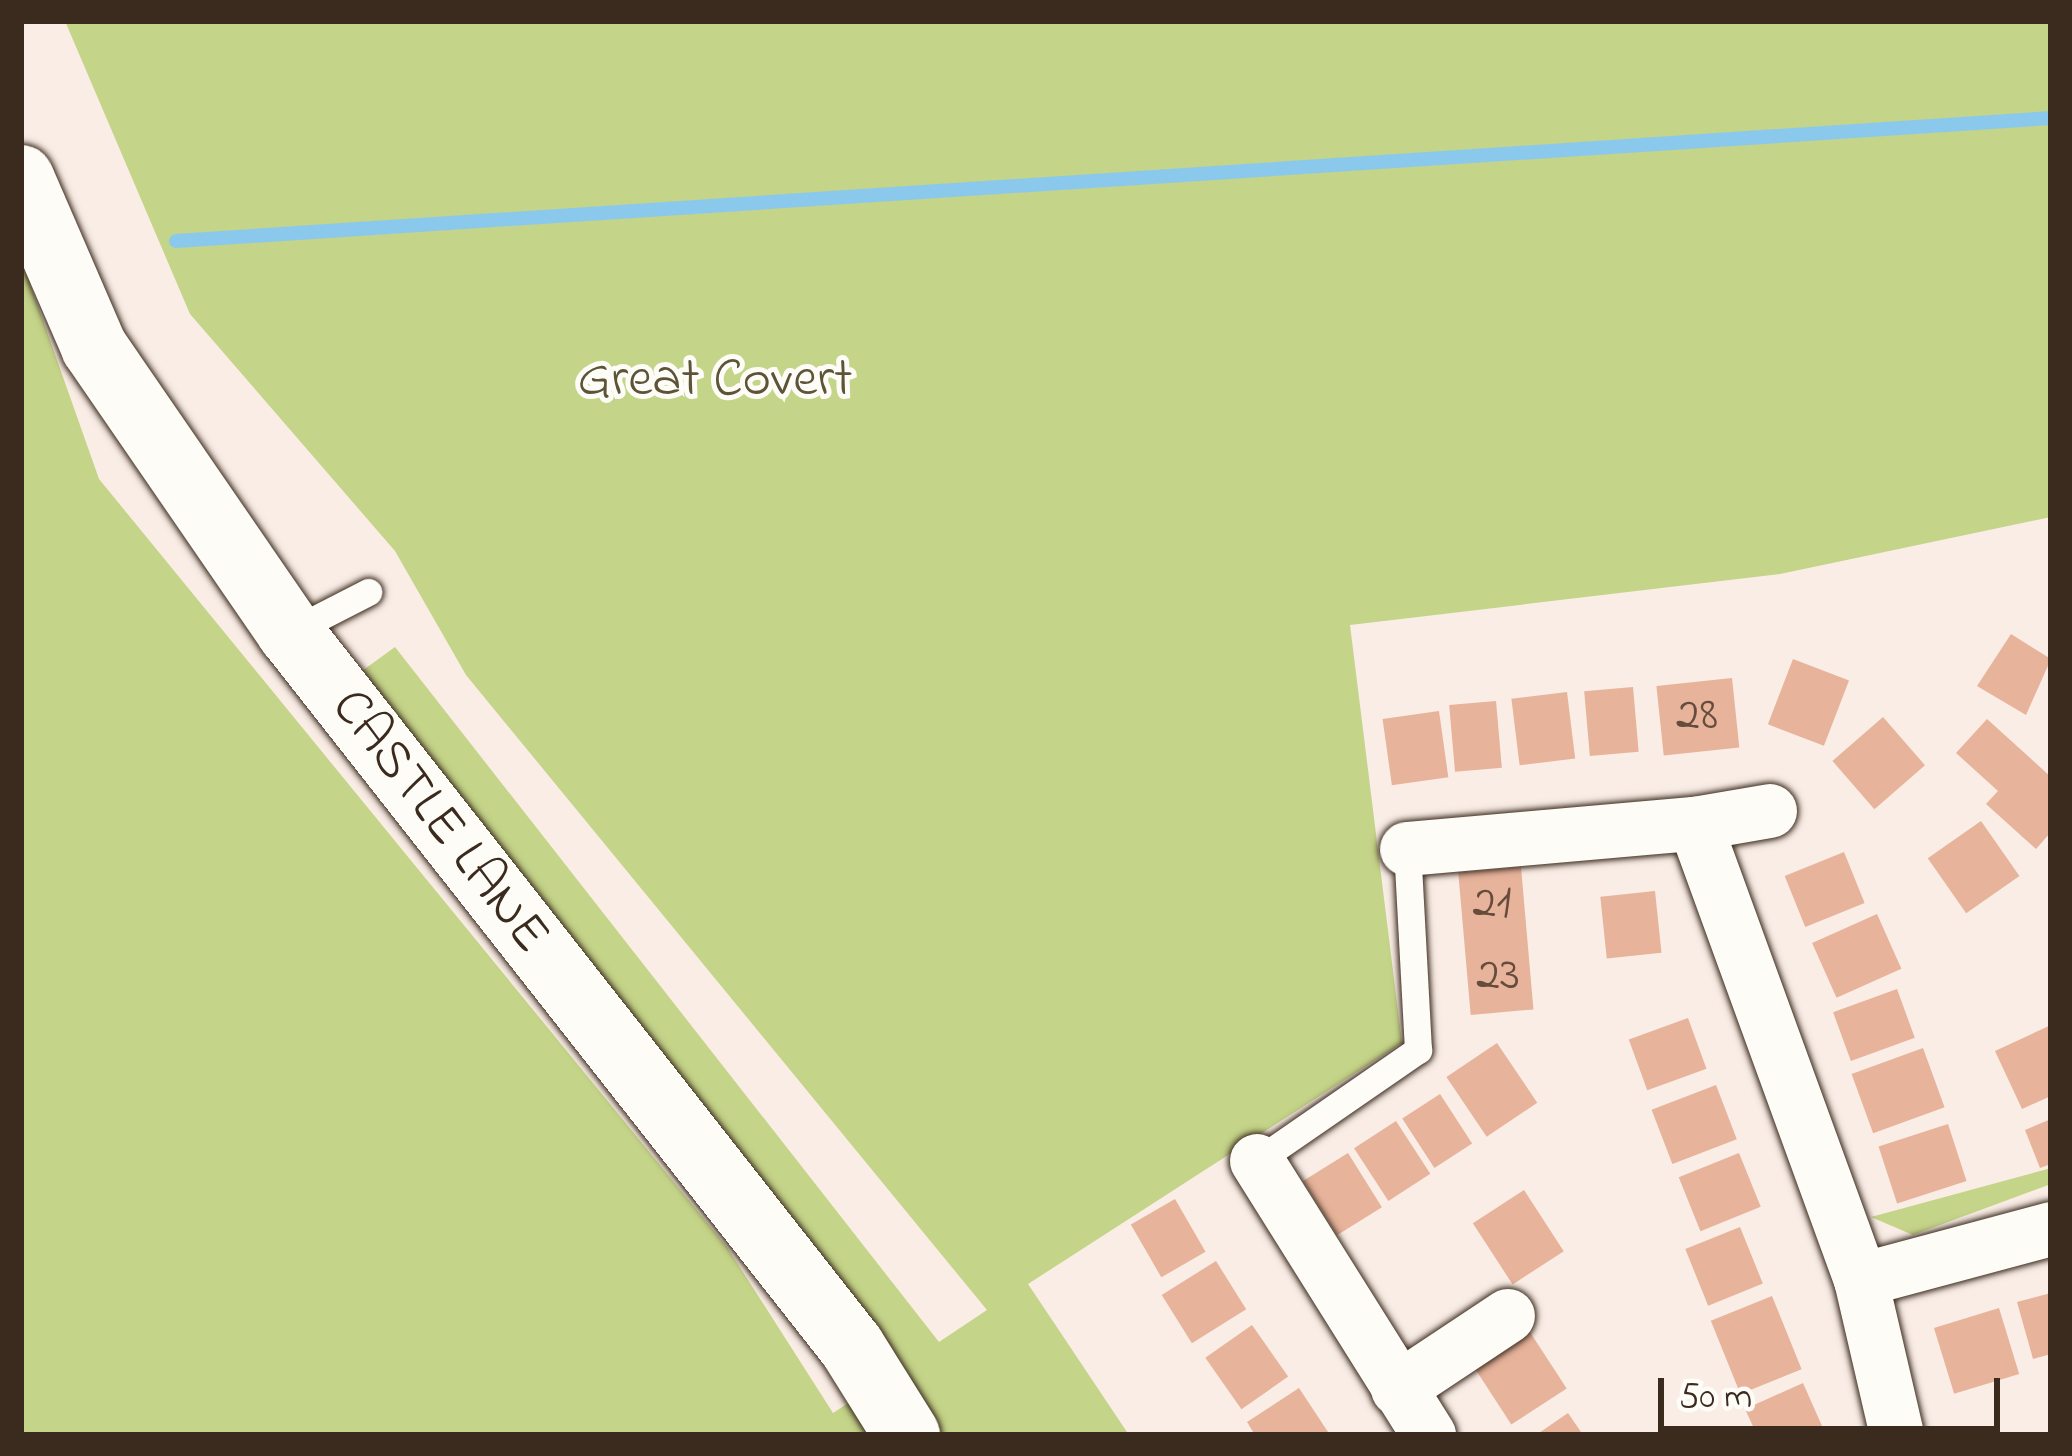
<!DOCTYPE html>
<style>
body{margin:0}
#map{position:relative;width:2072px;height:1456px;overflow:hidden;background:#f9ede5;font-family:"Indie Flower",sans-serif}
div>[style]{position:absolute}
.green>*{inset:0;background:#c4d488}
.stream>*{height:14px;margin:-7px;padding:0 7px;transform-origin:7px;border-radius:7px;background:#8bc9ec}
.building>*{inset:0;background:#e7b39b;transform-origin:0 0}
.roads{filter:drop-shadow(0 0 3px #3b2a1e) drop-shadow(0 0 3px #3b2a1e)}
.lane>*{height:27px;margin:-13.5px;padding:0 13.5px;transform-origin:13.5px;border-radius:13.5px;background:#fdfcf7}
.street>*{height:54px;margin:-27px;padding:0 27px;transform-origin:27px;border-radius:27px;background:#fdfcf7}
.secondary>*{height:66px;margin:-33px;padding:0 33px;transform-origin:33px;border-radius:33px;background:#fdfcf7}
span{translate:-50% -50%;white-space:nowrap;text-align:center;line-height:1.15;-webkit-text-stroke:10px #fdfcf7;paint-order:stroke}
.number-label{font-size:48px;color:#664c3d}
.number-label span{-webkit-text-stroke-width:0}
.park-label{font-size:54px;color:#5d5438}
.street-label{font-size:54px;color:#3b2a1e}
.frame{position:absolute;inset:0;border:24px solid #3b2a1e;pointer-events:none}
.scale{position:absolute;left:1658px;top:1378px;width:342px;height:54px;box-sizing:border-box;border:6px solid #3b2a1e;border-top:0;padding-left:15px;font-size:36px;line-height:42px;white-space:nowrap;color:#3b2a1e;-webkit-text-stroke:9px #fdfcf7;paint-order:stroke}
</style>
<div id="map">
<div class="green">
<div style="clip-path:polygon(65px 21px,2051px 21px,2051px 517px,1780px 574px,1350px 625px,1402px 1043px,1028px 1284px,1129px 1435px,21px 1435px,21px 258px,99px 479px,727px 1247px,833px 1413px,891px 1375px,355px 676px,395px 647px,939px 1342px,987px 1310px,466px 675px,395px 551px,190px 314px)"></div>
<div style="clip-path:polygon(2051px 1168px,2051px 1184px,1913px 1235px,1871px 1217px)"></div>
</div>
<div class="stream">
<div style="left:176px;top:241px;width:1879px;rotate:-3.75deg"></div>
</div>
<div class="building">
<div style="clip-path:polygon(2011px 634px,2051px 659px,2026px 715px,1977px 686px)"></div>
<div style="left:1793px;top:659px;width:60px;height:70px;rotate:21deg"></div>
<div style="left:1732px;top:678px;width:70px;height:76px;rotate:84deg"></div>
<div style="left:1633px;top:687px;width:65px;height:49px;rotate:85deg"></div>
<div style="left:1567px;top:692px;width:67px;height:56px;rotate:83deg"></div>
<div style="left:1496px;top:701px;width:67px;height:47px;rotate:85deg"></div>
<div style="left:1439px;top:711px;width:67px;height:57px;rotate:82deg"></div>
<div style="left:1883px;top:717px;width:64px;height:67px;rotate:49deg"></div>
<div style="clip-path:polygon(1987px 719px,2051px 777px,2051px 832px,2036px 849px,1986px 804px,1998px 791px,1956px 753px)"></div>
<div style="left:1981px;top:821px;width:67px;height:65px;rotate:55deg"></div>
<div style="left:1844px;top:852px;width:55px;height:64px;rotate:68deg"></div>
<div style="left:1521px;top:867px;width:143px;height:63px;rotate:85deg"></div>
<div style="left:1655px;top:891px;width:62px;height:55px;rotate:84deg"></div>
<div style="left:1877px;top:914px;width:60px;height:71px;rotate:66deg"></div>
<div style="left:1897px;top:989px;width:52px;height:68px;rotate:70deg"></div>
<div style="left:1688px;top:1018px;width:54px;height:63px;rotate:70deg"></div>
<div style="clip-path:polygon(2051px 1025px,2051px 1096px,2022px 1109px,1995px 1051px)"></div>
<div style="left:1497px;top:1043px;width:72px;height:61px;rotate:56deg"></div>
<div style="left:1923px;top:1048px;width:63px;height:76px;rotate:70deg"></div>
<div style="left:1716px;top:1085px;width:58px;height:69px;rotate:69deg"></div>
<div style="left:1440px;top:1094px;width:59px;height:45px;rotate:57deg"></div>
<div style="clip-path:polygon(2051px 1119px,2051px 1164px,2040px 1168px,2025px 1130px)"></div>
<div style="left:1396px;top:1121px;width:63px;height:50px;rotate:57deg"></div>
<div style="left:1948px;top:1124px;width:60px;height:73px;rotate:72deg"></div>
<div style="left:1348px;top:1153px;width:64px;height:53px;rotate:58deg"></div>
<div style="left:1739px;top:1153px;width:58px;height:65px;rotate:68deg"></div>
<div style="left:1524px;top:1190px;width:73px;height:61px;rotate:57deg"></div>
<div style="left:1175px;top:1199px;width:61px;height:51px;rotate:60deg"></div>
<div style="left:1740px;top:1227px;width:61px;height:59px;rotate:68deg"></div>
<div style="left:1216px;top:1261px;width:57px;height:64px;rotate:58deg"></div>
<div style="clip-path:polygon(2051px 1293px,2051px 1354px,2033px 1359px,2017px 1302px)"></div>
<div style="left:1772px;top:1296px;width:79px;height:66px;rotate:68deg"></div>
<div style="left:1999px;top:1308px;width:69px;height:68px;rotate:73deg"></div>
<div style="left:1252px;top:1325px;width:63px;height:57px;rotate:55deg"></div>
<div style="left:1528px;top:1329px;width:71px;height:66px;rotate:57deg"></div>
<div style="clip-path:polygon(1803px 1383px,1826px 1435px,1757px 1435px,1745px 1409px)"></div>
<div style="clip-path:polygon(1299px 1388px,1330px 1435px,1255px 1435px,1247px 1422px)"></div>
<div style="clip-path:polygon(1568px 1413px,1583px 1435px,1536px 1435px)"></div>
</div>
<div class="roads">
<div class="lane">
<div style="left:290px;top:632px;width:88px;rotate:-27.1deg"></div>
<div style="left:1257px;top:1161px;width:196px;rotate:-34.6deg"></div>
<div style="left:1418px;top:1050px;width:201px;rotate:-93.1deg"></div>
</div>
<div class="street">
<div style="left:1770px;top:811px;width:76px;rotate:170.2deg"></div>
<div style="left:1695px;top:824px;width:485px;rotate:70deg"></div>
<div style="left:1861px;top:1280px;width:159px;rotate:76.9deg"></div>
<div style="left:1407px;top:849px;width:289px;rotate:-5deg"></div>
<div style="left:1257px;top:1161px;width:324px;rotate:57.9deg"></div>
<div style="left:1861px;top:1280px;width:197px;rotate:-15deg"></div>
<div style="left:1398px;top:1389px;width:132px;rotate:-33.6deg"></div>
</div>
<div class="secondary">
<div style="left:21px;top:178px;width:184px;rotate:66.6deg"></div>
<div style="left:94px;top:347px;width:346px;rotate:55.5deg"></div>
<div style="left:290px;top:632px;width:909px;rotate:51.83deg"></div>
<div style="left:852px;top:1347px;width:104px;rotate:58deg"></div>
</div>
</div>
<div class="number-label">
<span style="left:1697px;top:717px">28</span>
<span style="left:1492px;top:905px">21</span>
<span style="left:1498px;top:977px">23</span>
</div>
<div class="park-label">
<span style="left:715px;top:381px">Great Covert</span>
</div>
<div class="street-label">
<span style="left:439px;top:822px;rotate:52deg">CASTLE LANE</span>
</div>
<div class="frame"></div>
<div class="scale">50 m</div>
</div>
